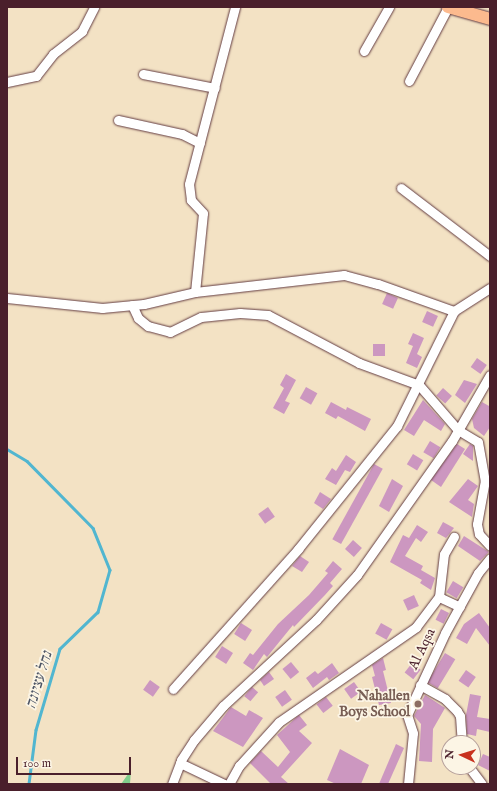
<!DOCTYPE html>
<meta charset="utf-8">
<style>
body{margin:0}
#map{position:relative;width:497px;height:791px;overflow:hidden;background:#f3e2c4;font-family:"IM FELL English","Frank Ruhl Libre",serif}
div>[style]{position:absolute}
.green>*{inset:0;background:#81ce8c}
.stream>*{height:2.5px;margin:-1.25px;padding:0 1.25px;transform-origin:1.25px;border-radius:1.25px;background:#51b6d0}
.building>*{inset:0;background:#cc97c0;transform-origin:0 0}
.roads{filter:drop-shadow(0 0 1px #633c42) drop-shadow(0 0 1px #633c42)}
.minor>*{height:9px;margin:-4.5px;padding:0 4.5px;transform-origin:4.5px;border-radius:4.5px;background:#fff}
.major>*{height:12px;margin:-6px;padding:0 6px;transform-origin:6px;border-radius:6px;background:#fcba8e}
.dots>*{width:11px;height:11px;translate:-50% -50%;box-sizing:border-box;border:2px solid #fcf5e5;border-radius:50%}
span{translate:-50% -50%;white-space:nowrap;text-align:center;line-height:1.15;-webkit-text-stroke:3.5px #fcf5e5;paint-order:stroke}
.street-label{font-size:14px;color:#4a1f2b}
.education-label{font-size:14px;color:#785e54;font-weight:700}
.right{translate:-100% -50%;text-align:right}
.water-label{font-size:15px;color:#4c5465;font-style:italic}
.frame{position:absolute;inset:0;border:8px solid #4a1f2b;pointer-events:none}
.north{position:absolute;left:441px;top:735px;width:40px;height:40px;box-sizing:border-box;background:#fcf5e5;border:1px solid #b59f9b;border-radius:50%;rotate:274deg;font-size:11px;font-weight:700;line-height:16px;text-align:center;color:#4a1f2b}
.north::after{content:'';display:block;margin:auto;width:14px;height:18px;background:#c8321e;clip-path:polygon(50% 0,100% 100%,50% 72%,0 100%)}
.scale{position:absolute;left:16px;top:757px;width:115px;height:18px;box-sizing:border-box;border:2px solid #4a1f2b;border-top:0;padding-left:5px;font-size:12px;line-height:14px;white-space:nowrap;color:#4a1f2b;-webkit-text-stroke:3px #fcf5e5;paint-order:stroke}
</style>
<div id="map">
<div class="green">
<div style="clip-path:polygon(131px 770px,130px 784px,121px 784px)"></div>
</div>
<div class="stream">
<div style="left:7px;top:449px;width:23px;rotate:31deg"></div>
<div style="left:27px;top:461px;width:94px;rotate:45.4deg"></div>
<div style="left:93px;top:528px;width:45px;rotate:68deg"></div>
<div style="left:110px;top:570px;width:44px;rotate:105.9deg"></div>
<div style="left:98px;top:612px;width:53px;rotate:135.8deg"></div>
<div style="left:60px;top:649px;width:84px;rotate:106.5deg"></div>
<div style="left:36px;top:730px;width:54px;rotate:97.4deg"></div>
</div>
<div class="building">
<div style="left:387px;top:293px;width:12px;height:12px;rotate:24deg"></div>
<div style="left:427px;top:311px;width:12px;height:12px;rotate:24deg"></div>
<div style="clip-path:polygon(413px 333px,424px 338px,417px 354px,422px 357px,417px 368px,406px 363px,413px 346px,408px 344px)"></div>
<div style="left:373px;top:344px;width:12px;height:12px"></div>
<div style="left:477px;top:358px;width:12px;height:11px;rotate:35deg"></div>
<div style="clip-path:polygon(286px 374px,296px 380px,285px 401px,290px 403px,284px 414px,273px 408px,284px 388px,280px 385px)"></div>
<div style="clip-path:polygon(464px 380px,477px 384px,465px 403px,455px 395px)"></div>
<div style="left:306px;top:387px;width:13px;height:13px;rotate:29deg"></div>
<div style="left:443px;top:388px;width:12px;height:10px;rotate:42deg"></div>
<div style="clip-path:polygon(423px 400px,445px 424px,441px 431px,424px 420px,414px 436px,404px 430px)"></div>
<div style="clip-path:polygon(331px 402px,346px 410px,347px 407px,371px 419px,365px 431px,338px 416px,336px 419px,325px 413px)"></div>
<div style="clip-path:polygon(482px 402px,489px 406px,490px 416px,490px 427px,484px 436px,474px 428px,472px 419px)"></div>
<div style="left:430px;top:441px;width:12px;height:13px;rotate:31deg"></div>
<div style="clip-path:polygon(457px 444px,465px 449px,441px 487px,431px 480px)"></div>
<div style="clip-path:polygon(470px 444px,473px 446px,473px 461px,463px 454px)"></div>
<div style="left:413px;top:454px;width:12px;height:12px;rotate:31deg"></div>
<div style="clip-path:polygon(346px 455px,356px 462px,350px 472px,345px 470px,336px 485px,325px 479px,332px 468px,336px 471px)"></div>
<div style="left:374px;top:464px;width:10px;height:86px;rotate:29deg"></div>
<div style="clip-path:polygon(392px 479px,403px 486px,389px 512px,379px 506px)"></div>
<div style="clip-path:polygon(468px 479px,478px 486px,468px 500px,474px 504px,472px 517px,449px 502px)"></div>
<div style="clip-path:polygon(320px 492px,331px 499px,323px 509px,314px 503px)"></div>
<div style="left:268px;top:507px;width:12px;height:12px;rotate:55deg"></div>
<div style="clip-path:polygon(443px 522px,454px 528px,446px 538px,437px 533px)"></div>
<div style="clip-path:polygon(417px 525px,428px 532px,421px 542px,416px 538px,405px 556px,423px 566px,421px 570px,435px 578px,431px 590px,420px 583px,422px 580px,390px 562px,403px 535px,409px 538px)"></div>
<div style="clip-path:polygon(464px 536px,489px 552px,480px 561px,458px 546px)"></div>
<div style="left:353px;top:540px;width:12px;height:12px;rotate:42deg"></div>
<div style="clip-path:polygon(300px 556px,309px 562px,302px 572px,292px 566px)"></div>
<div style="clip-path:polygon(333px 561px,342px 569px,330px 583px,333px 586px,325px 595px,294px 627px,293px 625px,267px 657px,264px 654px,253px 670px,243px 663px,250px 653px,253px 655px,278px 624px,309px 595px,328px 573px,325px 571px)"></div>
<div style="left:453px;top:581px;width:12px;height:13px;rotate:31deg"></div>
<div style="left:414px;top:595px;width:12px;height:12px;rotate:66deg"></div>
<div style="left:441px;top:609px;width:9px;height:12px;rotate:27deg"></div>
<div style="clip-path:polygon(479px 613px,490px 628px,490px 646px,476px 628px,467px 644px,456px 638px,464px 624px)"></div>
<div style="left:241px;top:623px;width:13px;height:13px;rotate:32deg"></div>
<div style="left:381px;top:623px;width:13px;height:12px;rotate:29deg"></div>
<div style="left:222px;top:646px;width:13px;height:13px;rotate:32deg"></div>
<div style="left:445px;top:653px;width:12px;height:34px;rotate:31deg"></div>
<div style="clip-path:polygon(383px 658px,386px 670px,383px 671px,391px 703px,379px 705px,372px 677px,375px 676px,372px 665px)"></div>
<div style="left:291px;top:662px;width:13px;height:11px;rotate:51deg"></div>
<div style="clip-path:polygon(332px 663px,339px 673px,329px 680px,327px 677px,313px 688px,306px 678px,315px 671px,318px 674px)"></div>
<div style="left:412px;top:663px;width:11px;height:12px;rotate:38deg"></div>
<div style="left:466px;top:670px;width:12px;height:13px;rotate:35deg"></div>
<div style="clip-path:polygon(269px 672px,274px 679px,264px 686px,260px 680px)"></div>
<div style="left:150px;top:680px;width:12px;height:12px;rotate:35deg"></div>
<div style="left:354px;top:682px;width:12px;height:12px;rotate:55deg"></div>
<div style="left:252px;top:687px;width:8px;height:12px;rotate:40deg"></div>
<div style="left:285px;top:690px;width:12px;height:12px;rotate:55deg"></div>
<div style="clip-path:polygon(470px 694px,481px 696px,477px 717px,490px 719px,490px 732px,477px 729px,476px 736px,467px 734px,466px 715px)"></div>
<div style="clip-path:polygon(425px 695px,445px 708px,433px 729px,432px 762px,419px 761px,421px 724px,414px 716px)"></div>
<div style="left:326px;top:697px;width:11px;height:12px;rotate:52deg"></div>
<div style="clip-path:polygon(231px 707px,246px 716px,249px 710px,263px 718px,243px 747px,213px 731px)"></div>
<div style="clip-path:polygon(299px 715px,307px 725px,299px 731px,312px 743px,281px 777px,289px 784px,271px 784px,250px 763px,261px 751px,278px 767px,290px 752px,277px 735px)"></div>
<div style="clip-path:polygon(396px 744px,404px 748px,388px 784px,379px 784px)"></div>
<div style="clip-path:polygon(340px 749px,369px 765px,361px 784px,336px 784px,327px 780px)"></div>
<div style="clip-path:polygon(483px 754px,490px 757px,490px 771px,478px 765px)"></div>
</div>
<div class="roads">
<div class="minor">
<div style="left:364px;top:51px;width:51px;rotate:-60.4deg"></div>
<div style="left:143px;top:74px;width:73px;rotate:11deg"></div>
<div style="left:409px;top:81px;width:84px;rotate:-62.2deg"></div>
<div style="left:7px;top:82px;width:30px;rotate:-12deg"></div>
<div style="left:36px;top:76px;width:28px;rotate:-52deg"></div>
<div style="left:53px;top:54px;width:37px;rotate:-38deg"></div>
<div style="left:82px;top:31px;width:27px;rotate:-63deg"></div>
<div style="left:118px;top:120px;width:66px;rotate:12.3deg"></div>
<div style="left:182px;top:134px;width:20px;rotate:27deg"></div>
<div style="left:401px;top:188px;width:112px;rotate:37.4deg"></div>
<div style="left:195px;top:292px;width:79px;rotate:-84.2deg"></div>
<div style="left:203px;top:213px;width:18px;rotate:-133deg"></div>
<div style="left:191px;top:200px;width:16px;rotate:-97deg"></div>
<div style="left:189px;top:184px;width:183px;rotate:-75.4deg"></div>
<div style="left:7px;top:298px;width:96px;rotate:6deg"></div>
<div style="left:102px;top:308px;width:42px;rotate:-5.4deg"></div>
<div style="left:144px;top:304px;width:52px;rotate:-13.2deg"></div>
<div style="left:195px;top:292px;width:150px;rotate:-6.5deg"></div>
<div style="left:344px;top:275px;width:35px;rotate:15deg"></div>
<div style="left:378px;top:284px;width:81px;rotate:19.6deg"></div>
<div style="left:454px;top:311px;width:43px;rotate:-32.6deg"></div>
<div style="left:132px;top:305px;width:14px;rotate:65deg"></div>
<div style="left:138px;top:318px;width:13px;rotate:39deg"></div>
<div style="left:148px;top:326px;width:23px;rotate:15deg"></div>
<div style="left:170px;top:332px;width:34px;rotate:-26deg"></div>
<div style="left:201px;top:317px;width:39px;rotate:-6deg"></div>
<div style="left:240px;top:313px;width:28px;rotate:4deg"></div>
<div style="left:268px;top:315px;width:103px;rotate:27.8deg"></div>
<div style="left:359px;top:363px;width:64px;rotate:20.1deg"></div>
<div style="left:419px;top:385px;width:60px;rotate:49.1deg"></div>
<div style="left:458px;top:430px;width:23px;rotate:31deg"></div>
<div style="left:478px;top:442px;width:39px;rotate:80deg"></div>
<div style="left:485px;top:480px;width:45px;rotate:100.3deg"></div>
<div style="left:477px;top:524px;width:10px;rotate:79deg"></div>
<div style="left:479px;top:534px;width:16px;rotate:47deg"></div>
<div style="left:439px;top:597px;width:43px;rotate:-83.4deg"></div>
<div style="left:444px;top:554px;width:20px;rotate:-60deg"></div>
<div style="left:420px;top:685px;width:29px;rotate:29deg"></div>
<div style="left:445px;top:699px;width:17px;rotate:45deg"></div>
<div style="left:457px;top:711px;width:6px;rotate:59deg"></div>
<div style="left:460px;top:716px;width:27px;rotate:86deg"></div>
<div style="left:173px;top:689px;width:188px;rotate:-48.2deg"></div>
<div style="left:298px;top:549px;width:158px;rotate:-51.2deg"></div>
<div style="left:397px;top:426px;width:128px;rotate:-63.6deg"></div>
<div style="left:180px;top:763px;width:49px;rotate:25.5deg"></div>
<div style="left:469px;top:767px;width:21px;rotate:53deg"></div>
<div style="left:172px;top:784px;width:26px;rotate:-69deg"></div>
<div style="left:181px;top:760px;width:24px;rotate:-57deg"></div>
<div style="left:194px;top:740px;width:45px;rotate:-49.5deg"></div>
<div style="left:223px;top:706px;width:127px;rotate:-42.8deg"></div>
<div style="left:316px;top:620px;width:61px;rotate:-47.7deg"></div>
<div style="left:357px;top:575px;width:164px;rotate:-54.7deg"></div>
<div style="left:452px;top:441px;width:76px;rotate:-60.1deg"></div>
<div style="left:229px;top:784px;width:21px;rotate:-61deg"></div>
<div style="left:239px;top:766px;width:59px;rotate:-47.7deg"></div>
<div style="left:279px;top:722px;width:167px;rotate:-34.7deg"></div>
<div style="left:416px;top:627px;width:38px;rotate:-53deg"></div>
<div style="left:439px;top:597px;width:23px;rotate:25deg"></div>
<div style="left:408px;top:784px;width:51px;rotate:-84.4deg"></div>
<div style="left:413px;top:733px;width:19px;rotate:-108deg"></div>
<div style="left:407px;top:715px;width:90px;rotate:-65.1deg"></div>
<div style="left:445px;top:633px;width:68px;rotate:-61.2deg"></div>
<div style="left:478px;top:573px;width:19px;rotate:-51deg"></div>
</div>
<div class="major">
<div style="left:448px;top:7px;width:44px;rotate:15.9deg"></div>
</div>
</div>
<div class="dots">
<div style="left:418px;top:704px;background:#8d6e63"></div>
</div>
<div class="street-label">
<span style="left:422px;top:649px;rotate:-64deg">Al Aqsa</span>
</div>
<div class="education-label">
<span class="right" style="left:410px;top:704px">Nahallen<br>Boys School</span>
</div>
<div class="water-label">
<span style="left:39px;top:680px;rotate:-73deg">נחל עציונה</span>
</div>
<div class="frame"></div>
<div class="north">N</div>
<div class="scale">100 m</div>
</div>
